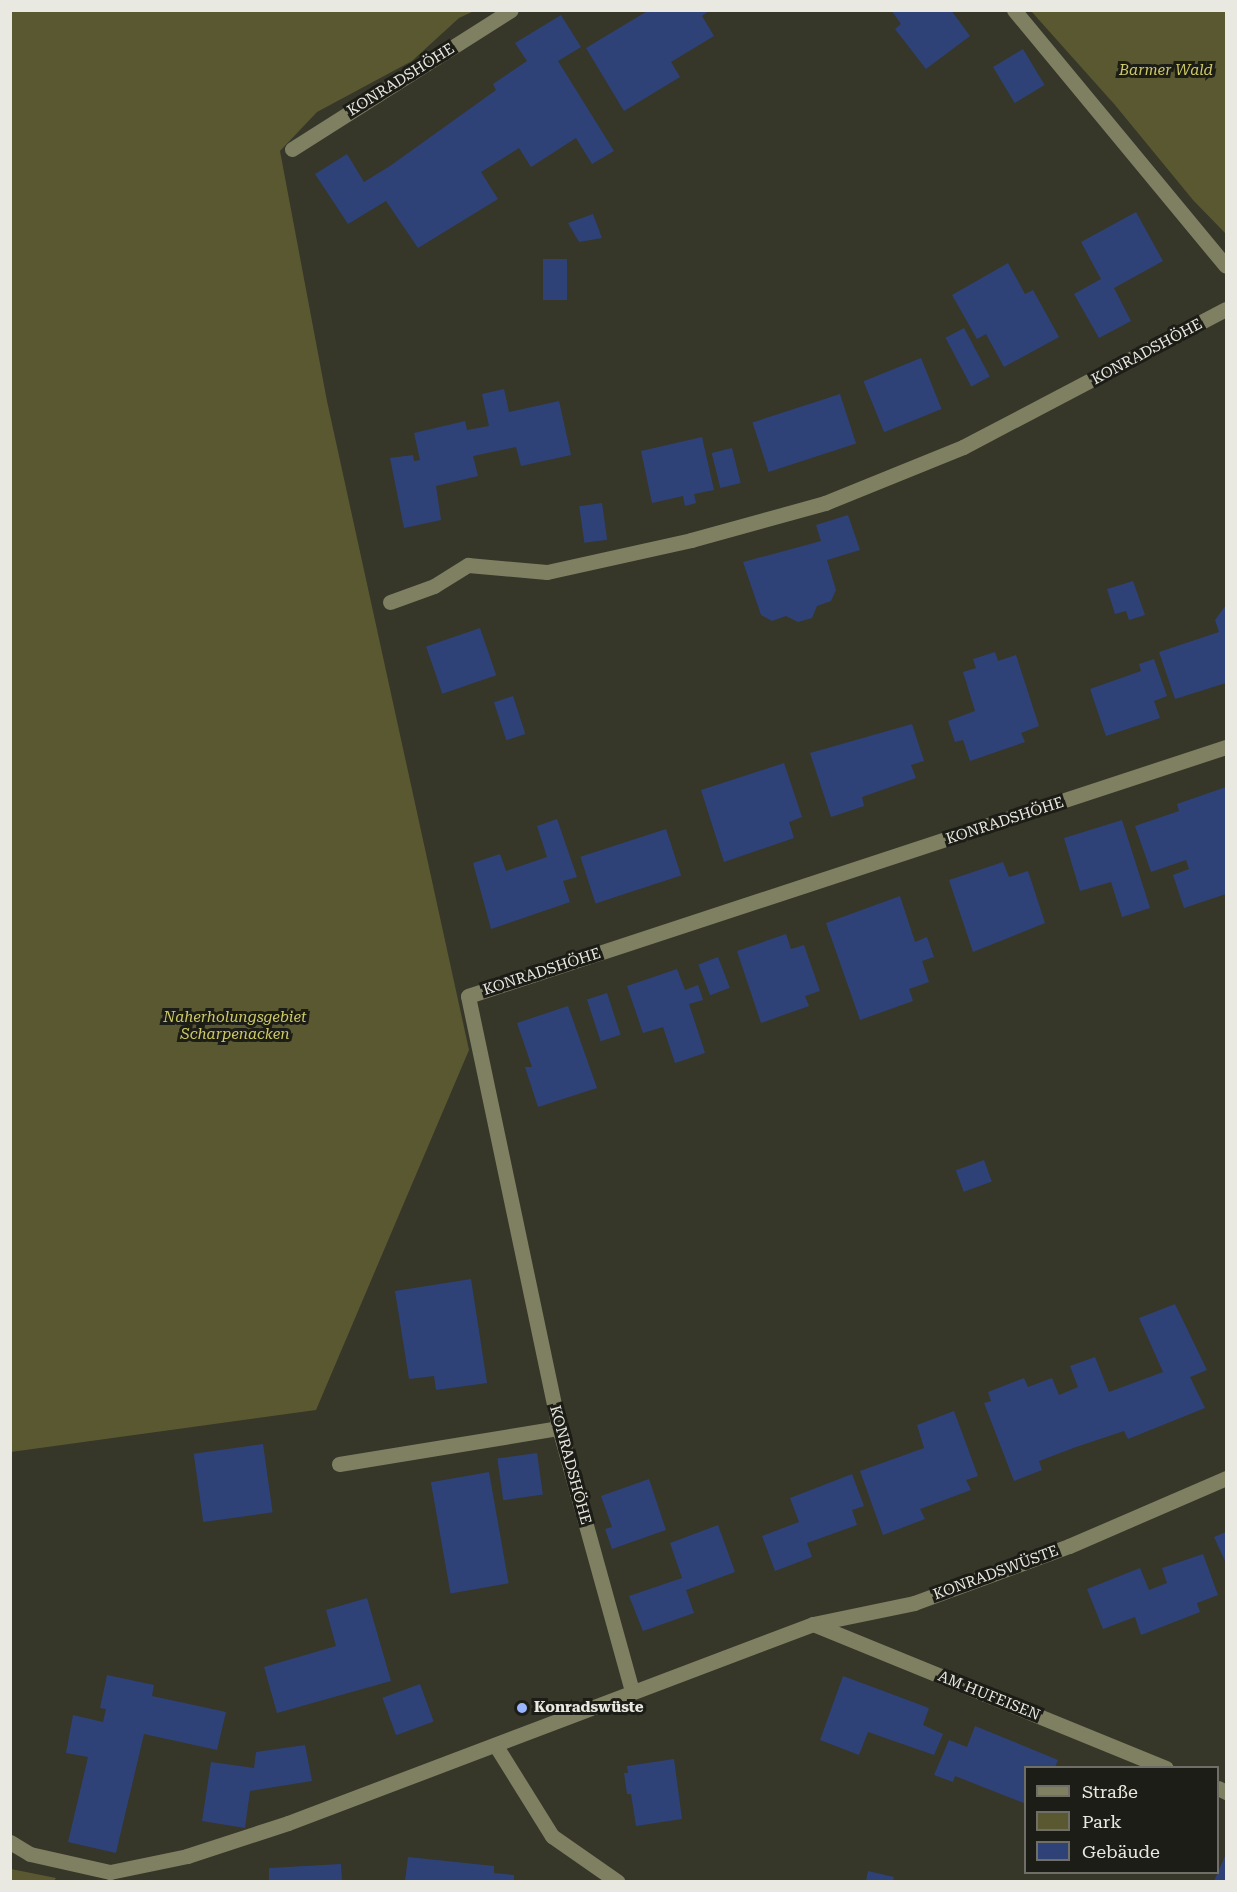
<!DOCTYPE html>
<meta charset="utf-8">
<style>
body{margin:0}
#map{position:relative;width:1237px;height:1892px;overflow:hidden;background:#363629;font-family:"Roboto Serif",serif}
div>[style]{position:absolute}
.green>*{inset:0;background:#5a5830}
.building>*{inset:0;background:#2f4277;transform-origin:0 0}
.minor>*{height:15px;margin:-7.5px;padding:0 7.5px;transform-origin:7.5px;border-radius:7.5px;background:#7f7f62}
.dots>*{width:16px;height:16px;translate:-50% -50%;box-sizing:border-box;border:3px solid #1d1d17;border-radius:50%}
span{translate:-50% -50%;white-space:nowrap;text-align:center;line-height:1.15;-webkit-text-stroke:6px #1d1d17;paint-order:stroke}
.park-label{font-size:15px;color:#ceca65;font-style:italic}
.street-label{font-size:15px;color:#e9e9e1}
.poi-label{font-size:15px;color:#e9e9e1;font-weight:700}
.left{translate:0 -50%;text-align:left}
.frame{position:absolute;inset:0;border:12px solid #e9e9e1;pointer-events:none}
.legend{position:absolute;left:1024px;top:1766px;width:195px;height:108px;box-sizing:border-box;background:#1d1d17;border:2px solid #6f6f68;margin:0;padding:8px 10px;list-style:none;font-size:18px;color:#e9e9e1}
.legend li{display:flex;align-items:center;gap:12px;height:30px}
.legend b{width:30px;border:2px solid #6f6f68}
</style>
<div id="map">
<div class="green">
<div style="clip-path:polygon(10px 11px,474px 11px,459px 18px,412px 61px,317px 112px,280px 151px,327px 401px,469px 1050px,316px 1410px,11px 1452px)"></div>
<div style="clip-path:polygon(1031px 11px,1226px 11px,1226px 234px,1193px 200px,1115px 105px)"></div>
<div style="clip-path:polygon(11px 1869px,56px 1878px,54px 1881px,11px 1881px)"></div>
</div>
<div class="building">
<div style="clip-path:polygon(649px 10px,710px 10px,702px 16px,714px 36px,671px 62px,680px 77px,624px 111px,586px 48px)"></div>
<div style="clip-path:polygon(891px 10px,951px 10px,970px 36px,926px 69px,895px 29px,901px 24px)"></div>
<div style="clip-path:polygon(561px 15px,581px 47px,558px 61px,614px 151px,592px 164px,576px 138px,531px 167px,519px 148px,481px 172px,498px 199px,418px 248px,386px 201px,348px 224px,315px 174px,347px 154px,364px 182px,390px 166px,496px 90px,493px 84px,527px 61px,515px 43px)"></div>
<div style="left:1023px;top:49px;width:42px;height:35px;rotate:59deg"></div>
<div style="clip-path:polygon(1136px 212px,1163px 261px,1114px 288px,1131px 321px,1099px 338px,1074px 294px,1101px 279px,1081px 242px)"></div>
<div style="clip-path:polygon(593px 214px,602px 238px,579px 242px,568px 223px)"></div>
<div style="left:543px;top:259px;width:24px;height:41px"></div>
<div style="clip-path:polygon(1008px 263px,1025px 294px,1033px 290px,1059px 337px,1004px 367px,986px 334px,977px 339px,952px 295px)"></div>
<div style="left:964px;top:328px;width:55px;height:21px;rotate:62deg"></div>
<div style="left:921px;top:358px;width:55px;height:62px;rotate:68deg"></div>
<div style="clip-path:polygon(504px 389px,509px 412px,559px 401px,571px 455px,521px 466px,516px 447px,473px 456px,478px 476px,436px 486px,441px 520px,404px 528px,390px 458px,413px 455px,414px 461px,420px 460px,414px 433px,465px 421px,467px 430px,489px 426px,482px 394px)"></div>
<div style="left:840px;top:394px;width:52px;height:92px;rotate:72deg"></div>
<div style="clip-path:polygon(702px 437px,714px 490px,694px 494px,696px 503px,685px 506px,683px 496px,652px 503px,641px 451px)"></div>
<div style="left:732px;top:448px;width:36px;height:21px;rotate:76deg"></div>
<div style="left:602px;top:503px;width:37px;height:23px;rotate:82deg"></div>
<div style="clip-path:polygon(848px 515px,860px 550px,827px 560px,836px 590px,831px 601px,817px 606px,812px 618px,798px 622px,786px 616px,772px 621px,761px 615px,743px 562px,821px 541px,816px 525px)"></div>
<div style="clip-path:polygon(1133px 581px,1145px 615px,1129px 620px,1126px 611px,1115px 614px,1107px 589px)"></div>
<div style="clip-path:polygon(1226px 605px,1226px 683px,1175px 699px,1159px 652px,1219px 632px,1215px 620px)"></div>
<div style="left:480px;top:628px;width:50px;height:57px;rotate:71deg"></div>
<div style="clip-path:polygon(995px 652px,998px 661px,1016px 655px,1039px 726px,1021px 733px,1025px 742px,970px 761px,963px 740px,955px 742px,948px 721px,975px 711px,963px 672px,976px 668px,973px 659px)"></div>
<div style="clip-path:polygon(1154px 659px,1167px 696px,1154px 701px,1160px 718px,1106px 736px,1090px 689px,1141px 671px,1139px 664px)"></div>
<div style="left:513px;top:696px;width:40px;height:20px;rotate:72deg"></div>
<div style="clip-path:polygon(912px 724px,924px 761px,911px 765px,916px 778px,862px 797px,864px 806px,831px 817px,810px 753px)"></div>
<div style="clip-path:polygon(784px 763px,802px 817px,789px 822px,794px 838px,724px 862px,701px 790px)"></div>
<div style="clip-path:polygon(1226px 787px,1226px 894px,1184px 908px,1173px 875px,1189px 869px,1186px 860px,1151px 872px,1135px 826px,1179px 811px,1177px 804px)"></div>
<div style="clip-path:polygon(557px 819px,577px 877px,563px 881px,570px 902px,491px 929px,473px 863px,500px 854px,506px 871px,547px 857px,537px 826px)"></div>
<div style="clip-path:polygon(1122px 820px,1150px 908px,1122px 917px,1111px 882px,1080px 891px,1064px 838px)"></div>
<div style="left:666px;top:829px;width:49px;height:90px;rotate:72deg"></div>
<div style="clip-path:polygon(1003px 862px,1009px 877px,1028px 871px,1045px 923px,973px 952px,949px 880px)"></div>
<div style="clip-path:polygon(900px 896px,915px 942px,927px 937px,934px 957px,922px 961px,929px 982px,909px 989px,913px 1001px,860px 1020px,826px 923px)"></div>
<div style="clip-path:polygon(786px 934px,791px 949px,804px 945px,820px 991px,805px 996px,809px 1006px,761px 1023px,737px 951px)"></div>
<div style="left:718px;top:957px;width:33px;height:21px;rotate:69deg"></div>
<div style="clip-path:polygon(677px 969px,685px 990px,698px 985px,703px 1000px,689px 1004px,705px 1053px,675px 1063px,663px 1027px,643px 1033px,627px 986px)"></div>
<div style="left:607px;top:993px;width:44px;height:21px;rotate:72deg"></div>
<div style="clip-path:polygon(568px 1006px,597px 1088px,538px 1107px,525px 1067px,532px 1067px,517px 1023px)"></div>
<div style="left:984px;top:1160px;width:23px;height:30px;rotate:70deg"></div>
<div style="clip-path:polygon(471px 1279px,487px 1383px,436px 1390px,434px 1376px,409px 1379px,395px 1291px)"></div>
<div style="clip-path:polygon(1175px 1304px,1207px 1370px,1190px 1377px,1205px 1408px,1128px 1439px,1124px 1431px,1076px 1447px,1039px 1461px,1042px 1470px,1014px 1481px,984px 1403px,991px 1401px,988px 1392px,1024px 1378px,1028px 1387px,1052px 1378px,1059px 1395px,1078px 1387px,1070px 1366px,1095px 1357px,1109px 1392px,1163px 1372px,1139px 1318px)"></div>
<div style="clip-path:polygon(954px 1411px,978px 1476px,966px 1480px,971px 1490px,920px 1509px,925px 1519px,883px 1535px,860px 1471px,924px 1448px,917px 1425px)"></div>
<div style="left:263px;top:1444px;width:69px;height:70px;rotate:82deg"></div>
<div style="left:537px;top:1453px;width:42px;height:40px;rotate:82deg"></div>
<div style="left:489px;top:1472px;width:113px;height:59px;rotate:80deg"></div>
<div style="clip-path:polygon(852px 1474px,864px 1506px,852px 1510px,857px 1525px,807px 1543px,812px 1557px,775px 1571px,762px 1536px,799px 1522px,790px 1498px)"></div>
<div style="clip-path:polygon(649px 1479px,666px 1530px,612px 1549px,605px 1529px,612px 1527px,601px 1496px)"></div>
<div style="clip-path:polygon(718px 1525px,735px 1572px,686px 1590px,694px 1613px,643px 1631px,629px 1596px,682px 1578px,670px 1543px)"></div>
<div style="clip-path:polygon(1226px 1532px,1226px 1563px,1214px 1537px)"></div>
<div style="clip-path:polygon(1203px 1554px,1218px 1595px,1197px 1603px,1200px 1612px,1141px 1635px,1135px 1617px,1103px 1629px,1087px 1589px,1140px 1568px,1149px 1590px,1167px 1583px,1162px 1568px)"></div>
<div style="clip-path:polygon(367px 1598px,391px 1681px,277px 1713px,264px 1667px,336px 1646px,326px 1610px)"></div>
<div style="clip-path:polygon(107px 1675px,154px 1685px,152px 1696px,226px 1712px,217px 1750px,144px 1734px,116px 1853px,68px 1842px,88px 1757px,66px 1753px,73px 1715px,103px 1722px,106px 1709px,100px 1708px)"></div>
<div style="clip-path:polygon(843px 1676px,929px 1708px,923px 1725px,943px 1734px,934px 1755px,868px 1732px,859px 1755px,820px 1740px)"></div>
<div style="left:420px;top:1684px;width:40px;height:40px;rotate:70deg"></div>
<div style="clip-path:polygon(975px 1726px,1058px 1760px,1055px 1767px,1026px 1768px,1026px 1804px,955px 1776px,953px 1782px,934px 1775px,949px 1740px,967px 1747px)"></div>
<div style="clip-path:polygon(305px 1745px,312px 1781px,250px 1791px,245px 1828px,202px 1821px,211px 1762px,254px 1768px,256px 1752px)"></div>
<div style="clip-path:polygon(674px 1759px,682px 1819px,636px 1826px,631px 1794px,627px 1794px,624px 1773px,628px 1773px,627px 1766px)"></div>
<div style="clip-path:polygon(1226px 1854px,1226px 1881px,1214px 1881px)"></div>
<div style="clip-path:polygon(408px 1857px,494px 1866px,494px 1873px,514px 1875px,514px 1881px,405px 1881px)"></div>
<div style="clip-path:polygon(341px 1864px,342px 1881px,269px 1881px,269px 1868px)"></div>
<div style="clip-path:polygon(868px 1871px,894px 1877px,893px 1881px,866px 1881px)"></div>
</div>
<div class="minor">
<div style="left:1014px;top:10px;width:332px;rotate:50.4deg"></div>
<div style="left:292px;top:149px;width:259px;rotate:-32.4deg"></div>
<div style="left:390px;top:602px;width:47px;rotate:-20deg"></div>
<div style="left:434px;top:586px;width:40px;rotate:-32deg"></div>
<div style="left:468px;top:565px;width:79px;rotate:5.1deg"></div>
<div style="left:547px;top:572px;width:148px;rotate:-12.5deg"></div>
<div style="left:691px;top:540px;width:139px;rotate:-15.4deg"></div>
<div style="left:825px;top:503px;width:149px;rotate:-22.1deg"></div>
<div style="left:963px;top:447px;width:297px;rotate:-27.7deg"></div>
<div style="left:339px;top:1464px;width:223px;rotate:-9.3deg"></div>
<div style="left:813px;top:1624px;width:381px;rotate:22.2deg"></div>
<div style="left:632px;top:1691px;width:273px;rotate:-105.5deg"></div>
<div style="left:559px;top:1428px;width:441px;rotate:-101.9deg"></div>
<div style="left:468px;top:996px;width:798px;rotate:-18.19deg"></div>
<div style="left:496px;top:1746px;width:106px;rotate:58.1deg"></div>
<div style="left:552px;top:1836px;width:80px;rotate:34.9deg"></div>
<div style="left:1218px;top:1788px;width:9px;rotate:27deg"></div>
<div style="left:10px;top:1842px;width:23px;rotate:31deg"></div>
<div style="left:30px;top:1854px;width:82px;rotate:12.7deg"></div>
<div style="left:110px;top:1872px;width:79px;rotate:-11.7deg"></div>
<div style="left:187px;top:1856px;width:106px;rotate:-18.1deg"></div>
<div style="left:288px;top:1823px;width:561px;rotate:-20.76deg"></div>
<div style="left:813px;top:1624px;width:103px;rotate:-11.7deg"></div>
<div style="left:914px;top:1603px;width:165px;rotate:-20.2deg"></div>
<div style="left:1069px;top:1546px;width:171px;rotate:-23.4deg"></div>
</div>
<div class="dots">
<div style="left:522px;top:1708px;background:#99b5fd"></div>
</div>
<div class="park-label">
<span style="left:1166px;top:71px">Barmer Wald</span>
<span style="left:235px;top:1026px">Naherholungsgebiet<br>Scharpenacken</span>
</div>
<div class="street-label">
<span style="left:401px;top:80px;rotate:-32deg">KONRADSHÖHE</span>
<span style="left:1147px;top:352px;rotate:-28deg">KONRADSHÖHE</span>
<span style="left:1005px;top:821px;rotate:-18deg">KONRADSHÖHE</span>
<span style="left:542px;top:972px;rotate:-18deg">KONRADSHÖHE</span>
<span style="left:570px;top:1465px;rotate:75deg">KONRADSHÖHE</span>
<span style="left:996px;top:1573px;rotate:-20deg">KONRADSWÜSTE</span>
<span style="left:989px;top:1696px;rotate:22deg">AM HUFEISEN</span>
</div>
<div class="poi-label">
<span class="left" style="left:534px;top:1708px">Konradswüste</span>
</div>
<div class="frame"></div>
<ul class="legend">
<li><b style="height:8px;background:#7f7f62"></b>Straße</li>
<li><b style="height:16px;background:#5a5830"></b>Park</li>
<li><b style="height:16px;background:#2f4277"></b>Gebäude</li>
</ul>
</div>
